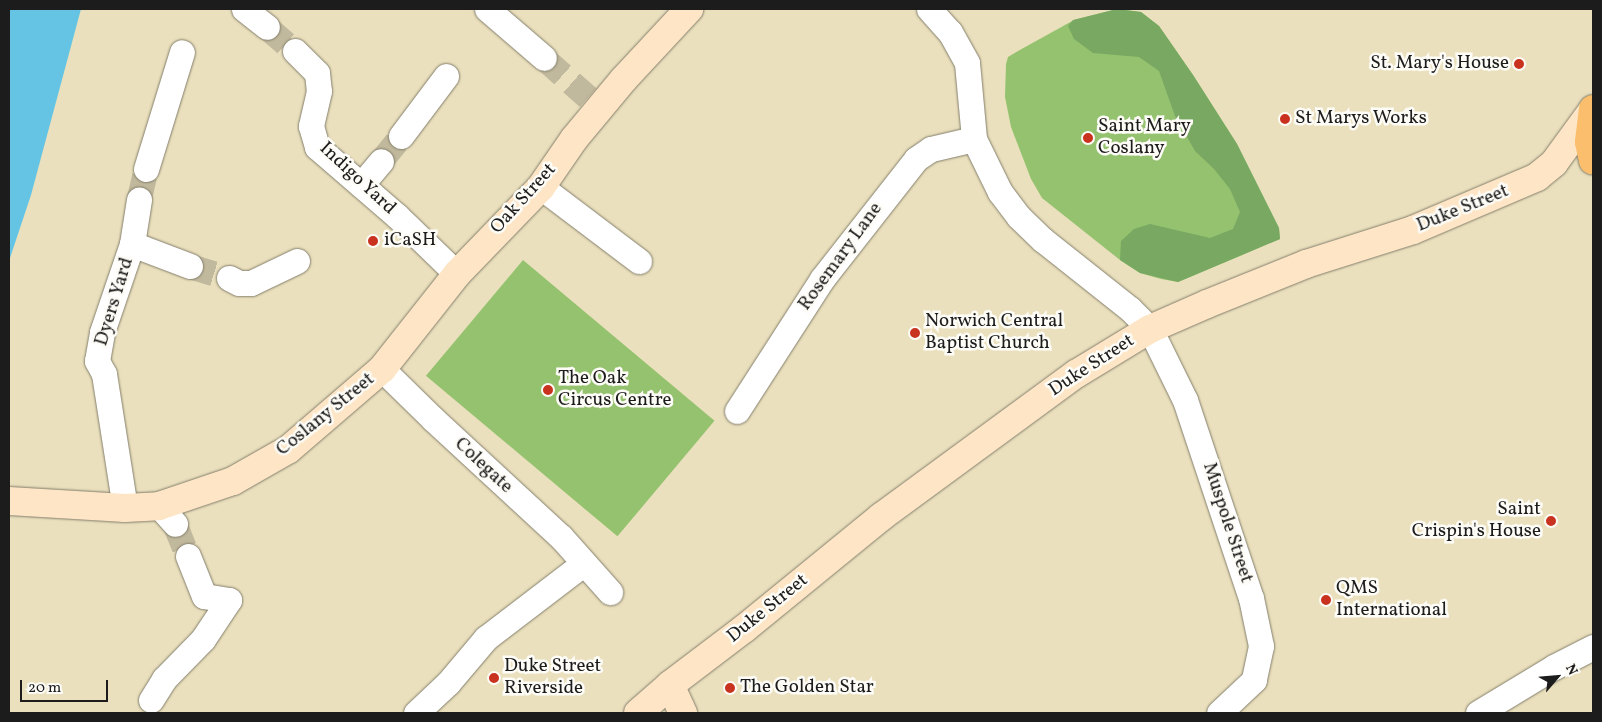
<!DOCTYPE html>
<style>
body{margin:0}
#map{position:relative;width:1602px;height:722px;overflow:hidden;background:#eae0bd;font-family:Vollkorn,serif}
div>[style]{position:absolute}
.green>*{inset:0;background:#95c26f;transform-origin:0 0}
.forest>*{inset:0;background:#78a862}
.water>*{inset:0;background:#65c4e4}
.street-tunnel>*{height:25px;margin-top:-12.5px;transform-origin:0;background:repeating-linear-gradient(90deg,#c1b99d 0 25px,transparent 0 37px)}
.roads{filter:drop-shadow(0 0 1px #837e6c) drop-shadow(0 0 1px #837e6c)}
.street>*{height:25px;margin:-12.5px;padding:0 12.5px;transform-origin:12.5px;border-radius:12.5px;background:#fff}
.secondary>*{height:28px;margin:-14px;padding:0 14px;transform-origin:14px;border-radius:14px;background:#fde5c5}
.primary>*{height:28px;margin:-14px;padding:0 14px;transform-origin:14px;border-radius:14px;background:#fabe6d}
.dots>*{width:14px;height:14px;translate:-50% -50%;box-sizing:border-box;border:2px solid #fdfcf7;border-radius:50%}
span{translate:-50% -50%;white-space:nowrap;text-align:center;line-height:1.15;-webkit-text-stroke:5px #fdfcf7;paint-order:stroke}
.poi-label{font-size:19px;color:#1c1c1c}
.right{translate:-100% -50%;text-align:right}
.left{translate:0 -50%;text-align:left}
.street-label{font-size:19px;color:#1c1c1c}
.frame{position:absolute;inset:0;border:10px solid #1c1c1c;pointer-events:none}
.north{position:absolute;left:1532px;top:652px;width:50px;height:50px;-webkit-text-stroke:4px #fdfcf7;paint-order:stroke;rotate:63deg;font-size:14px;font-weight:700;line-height:20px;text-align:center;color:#1c1c1c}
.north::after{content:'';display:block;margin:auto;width:18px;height:22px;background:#1c1c1c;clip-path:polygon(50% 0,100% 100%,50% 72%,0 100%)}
.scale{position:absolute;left:20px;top:680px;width:88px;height:22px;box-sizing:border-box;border:2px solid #1c1c1c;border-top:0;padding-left:6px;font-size:15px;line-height:18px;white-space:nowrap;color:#1c1c1c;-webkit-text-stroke:4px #fdfcf7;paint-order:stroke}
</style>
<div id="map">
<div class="green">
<div style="clip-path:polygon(1117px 9px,1141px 12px,1159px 26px,1193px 75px,1237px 144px,1279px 228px,1280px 239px,1178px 282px,1161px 279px,1140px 273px,1120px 260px,1042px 198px,1031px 179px,1011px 127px,1005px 97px,1006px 64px,1008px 57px,1018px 51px,1074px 20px)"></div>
<div style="left:523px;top:260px;width:250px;height:151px;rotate:40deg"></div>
</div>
<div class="forest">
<div style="clip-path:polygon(1117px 9px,1141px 12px,1159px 26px,1193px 75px,1237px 144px,1279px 228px,1280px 239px,1178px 282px,1140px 273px,1120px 260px,1121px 241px,1134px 229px,1150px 224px,1210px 238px,1233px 229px,1240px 212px,1230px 189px,1214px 169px,1195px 151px,1175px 116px,1159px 71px,1139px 57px,1093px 53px,1074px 39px,1068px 26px,1073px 20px)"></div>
</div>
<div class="water">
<div style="clip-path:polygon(9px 9px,81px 9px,31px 195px,9px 261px)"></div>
</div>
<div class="street-tunnel">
<div style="left:267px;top:27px;width:37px;rotate:41deg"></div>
<div style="left:544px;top:58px;width:59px;rotate:41.6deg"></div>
<div style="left:381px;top:161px;width:32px;rotate:-51deg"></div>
<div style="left:139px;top:200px;width:32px;rotate:-77deg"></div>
<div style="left:190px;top:266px;width:41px;rotate:17.1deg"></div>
<div style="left:175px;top:524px;width:35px;rotate:68deg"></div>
</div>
<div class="roads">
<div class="street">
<div style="left:244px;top:9px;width:29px;rotate:38deg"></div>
<div style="left:487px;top:9px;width:75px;rotate:40.7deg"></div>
<div style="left:929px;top:9px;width:31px;rotate:48deg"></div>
<div style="left:950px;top:32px;width:35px;rotate:61deg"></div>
<div style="left:967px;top:63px;width:76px;rotate:84.7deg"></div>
<div style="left:974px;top:139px;width:59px;rotate:63.9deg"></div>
<div style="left:1000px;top:192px;width:31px;rotate:53deg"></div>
<div style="left:1019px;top:217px;width:33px;rotate:44deg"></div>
<div style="left:1043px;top:240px;width:111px;rotate:38.4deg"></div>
<div style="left:1130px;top:309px;width:28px;rotate:45deg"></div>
<div style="left:1150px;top:329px;width:79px;rotate:63.8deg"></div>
<div style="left:1185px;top:400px;width:209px;rotate:71.6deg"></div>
<div style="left:1251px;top:598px;width:49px;rotate:78.2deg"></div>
<div style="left:1261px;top:646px;width:35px;rotate:102deg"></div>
<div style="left:1254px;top:680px;width:48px;rotate:136.7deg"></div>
<div style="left:295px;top:51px;width:31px;rotate:45deg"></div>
<div style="left:317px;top:73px;width:18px;rotate:84deg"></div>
<div style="left:319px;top:91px;width:36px;rotate:103deg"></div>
<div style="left:311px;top:126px;width:22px;rotate:74deg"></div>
<div style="left:317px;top:147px;width:106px;rotate:40.8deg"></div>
<div style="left:397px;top:216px;width:83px;rotate:44deg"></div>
<div style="left:401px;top:136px;width:75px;rotate:-53.1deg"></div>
<div style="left:146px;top:169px;width:122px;rotate:-72.9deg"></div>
<div style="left:361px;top:185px;width:31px;rotate:-50deg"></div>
<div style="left:541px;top:187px;width:123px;rotate:37.1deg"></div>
<div style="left:132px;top:244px;width:62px;rotate:20.8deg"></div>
<div style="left:229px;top:278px;width:11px;rotate:27deg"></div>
<div style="left:239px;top:283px;width:12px"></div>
<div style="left:251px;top:283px;width:51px;rotate:-25.6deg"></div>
<div style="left:382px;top:369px;width:71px;rotate:44.4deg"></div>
<div style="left:433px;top:419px;width:174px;rotate:42.7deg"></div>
<div style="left:561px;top:537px;width:74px;rotate:48.3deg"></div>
<div style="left:737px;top:411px;width:157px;rotate:-57.2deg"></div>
<div style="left:822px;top:279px;width:152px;rotate:-51.9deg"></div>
<div style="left:916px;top:159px;width:18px;rotate:-34deg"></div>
<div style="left:931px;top:149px;width:44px;rotate:-13.1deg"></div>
<div style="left:159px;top:506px;width:24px;rotate:48deg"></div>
<div style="left:125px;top:508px;width:136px;rotate:-98.9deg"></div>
<div style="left:104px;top:374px;width:15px;rotate:-118deg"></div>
<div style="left:97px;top:361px;width:29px;rotate:-80deg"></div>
<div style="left:102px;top:332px;width:93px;rotate:-71.2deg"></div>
<div style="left:132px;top:244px;width:45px;rotate:-81deg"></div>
<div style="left:151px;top:700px;width:25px;rotate:-58deg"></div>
<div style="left:164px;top:679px;width:56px;rotate:-45.7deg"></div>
<div style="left:203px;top:639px;width:47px;rotate:-56.3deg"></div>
<div style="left:229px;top:600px;width:25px;rotate:-171deg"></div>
<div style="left:204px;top:596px;width:43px;rotate:-111.8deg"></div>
<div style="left:416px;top:713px;width:44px;rotate:-43.2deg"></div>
<div style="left:448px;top:683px;width:59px;rotate:-49.8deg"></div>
<div style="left:486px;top:638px;width:123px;rotate:-37.4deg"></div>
<div style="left:1478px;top:713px;width:89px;rotate:-31.2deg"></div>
<div style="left:1554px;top:667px;width:44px;rotate:-27.1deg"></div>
</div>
<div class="secondary">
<div style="left:9px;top:501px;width:116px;rotate:3.5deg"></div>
<div style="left:125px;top:508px;width:34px;rotate:-3deg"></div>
<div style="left:159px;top:506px;width:78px;rotate:-18.7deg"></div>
<div style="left:233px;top:481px;width:64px;rotate:-29.7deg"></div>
<div style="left:289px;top:449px;width:123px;rotate:-40.7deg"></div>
<div style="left:382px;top:369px;width:121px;rotate:-51.7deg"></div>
<div style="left:457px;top:274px;width:121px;rotate:-46deg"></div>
<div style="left:541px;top:187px;width:58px;rotate:-55.5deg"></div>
<div style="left:574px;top:139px;width:78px;rotate:-50.2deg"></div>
<div style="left:624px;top:79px;width:96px;rotate:-47.1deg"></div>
<div style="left:670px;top:685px;width:31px;rotate:65deg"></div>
<div style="left:638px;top:713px;width:43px;rotate:-41.2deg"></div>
<div style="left:670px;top:685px;width:94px;rotate:-37.2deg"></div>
<div style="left:745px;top:628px;width:176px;rotate:-39.2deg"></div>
<div style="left:881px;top:517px;width:242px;rotate:-36.3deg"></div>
<div style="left:1076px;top:374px;width:87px;rotate:-31.3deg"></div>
<div style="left:1150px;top:329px;width:62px;rotate:-23.7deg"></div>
<div style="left:1207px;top:304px;width:107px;rotate:-22deg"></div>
<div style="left:1306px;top:264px;width:112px;rotate:-17.6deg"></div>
<div style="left:1413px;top:230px;width:135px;rotate:-23.1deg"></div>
<div style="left:1537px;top:177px;width:22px;rotate:-39deg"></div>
<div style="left:1554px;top:163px;width:64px;rotate:-53.8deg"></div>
</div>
<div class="primary">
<div style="left:1593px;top:109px;width:33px;rotate:97deg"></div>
<div style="left:1589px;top:142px;width:19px;rotate:78deg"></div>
</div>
</div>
<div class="dots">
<div style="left:1519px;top:64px;background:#c8321e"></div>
<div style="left:1285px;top:119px;background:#c8321e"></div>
<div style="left:1088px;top:138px;background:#c8321e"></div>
<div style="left:373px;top:241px;background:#c8321e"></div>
<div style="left:915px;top:333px;background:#c8321e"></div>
<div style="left:548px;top:390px;background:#c8321e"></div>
<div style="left:1551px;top:521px;background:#c8321e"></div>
<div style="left:1326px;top:600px;background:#c8321e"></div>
<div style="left:494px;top:678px;background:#c8321e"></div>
<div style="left:730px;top:688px;background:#c8321e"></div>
</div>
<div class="poi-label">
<span class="right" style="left:1509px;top:64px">St. Mary's House</span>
<span class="left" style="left:1295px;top:119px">St Marys Works</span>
<span class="left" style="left:1098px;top:138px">Saint Mary<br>Coslany</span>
<span class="left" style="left:384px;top:241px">iCaSH</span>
<span class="left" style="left:925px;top:333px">Norwich Central<br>Baptist Church</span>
<span class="left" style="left:558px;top:390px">The Oak<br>Circus Centre</span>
<span class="right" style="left:1541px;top:521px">Saint<br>Crispin's House</span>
<span class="left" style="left:1336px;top:600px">QMS<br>International</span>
<span class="left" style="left:504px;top:678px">Duke Street<br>Riverside</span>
<span class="left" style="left:740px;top:688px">The Golden Star</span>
</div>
<div class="street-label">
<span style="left:357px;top:179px;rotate:43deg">Indigo Yard</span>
<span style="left:524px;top:199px;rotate:-48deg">Oak Street</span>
<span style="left:1463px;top:209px;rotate:-22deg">Duke Street</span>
<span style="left:841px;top:257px;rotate:-54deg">Rosemary Lane</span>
<span style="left:115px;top:302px;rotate:-73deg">Dyers Yard</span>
<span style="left:1092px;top:366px;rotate:-33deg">Duke Street</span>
<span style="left:326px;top:415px;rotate:-39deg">Coslany Street</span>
<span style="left:483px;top:466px;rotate:43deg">Colegate</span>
<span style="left:1227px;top:523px;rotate:72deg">Muspole Street</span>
<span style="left:768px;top:609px;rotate:-39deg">Duke Street</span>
</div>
<div class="frame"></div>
<div class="north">N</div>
<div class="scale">20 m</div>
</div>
